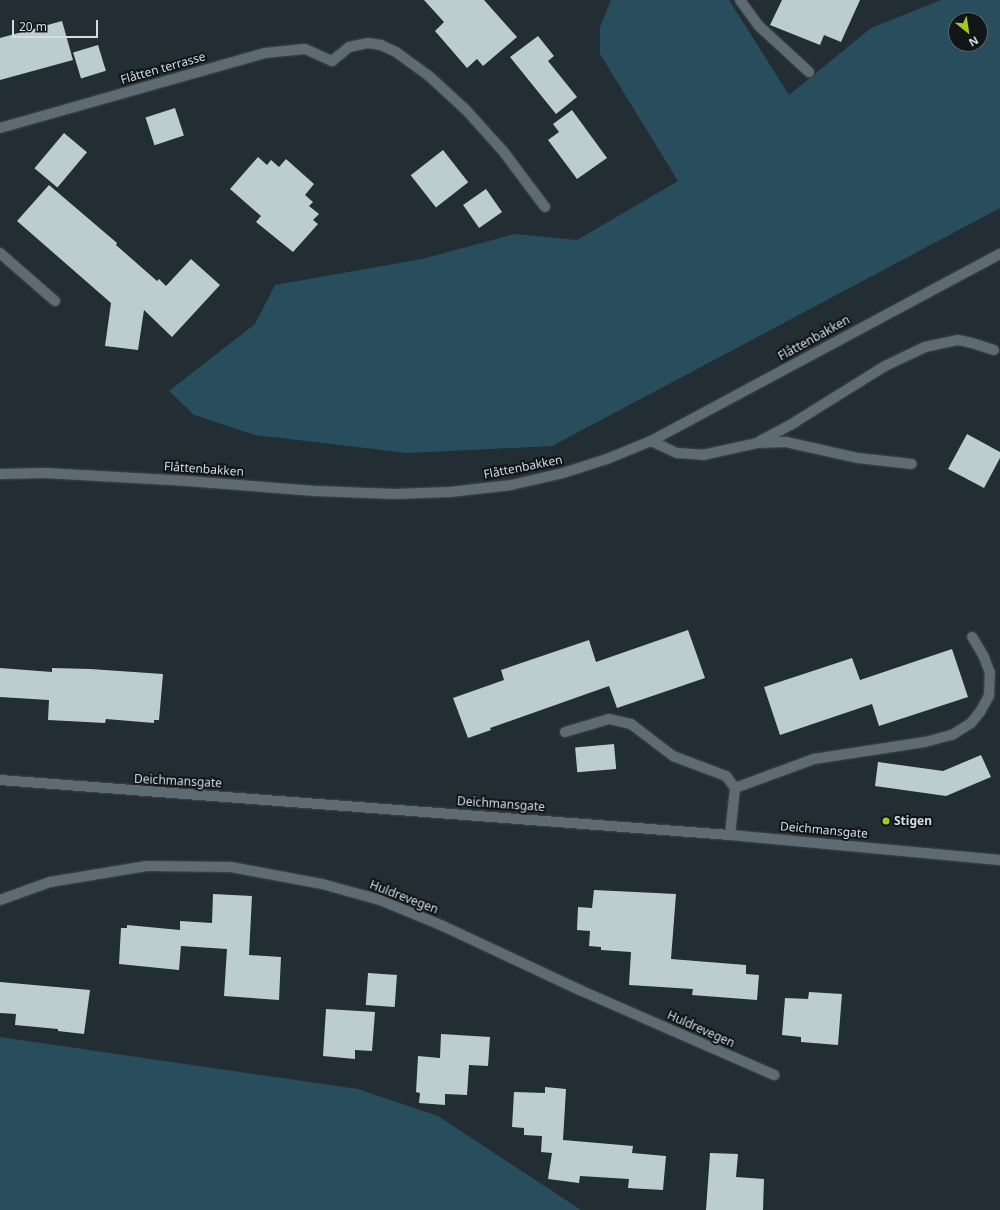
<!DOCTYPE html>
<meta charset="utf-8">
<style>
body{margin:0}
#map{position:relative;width:1000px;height:1210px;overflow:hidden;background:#222e34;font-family:"Noto Sans",sans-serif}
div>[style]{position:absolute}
.green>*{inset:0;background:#284d5d}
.building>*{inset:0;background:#bccdd0;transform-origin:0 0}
.roads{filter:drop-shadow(0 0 1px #40494e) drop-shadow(0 0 1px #40494e)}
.service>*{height:10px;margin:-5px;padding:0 5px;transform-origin:5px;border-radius:5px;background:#5e6b72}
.minor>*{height:10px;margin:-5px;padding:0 5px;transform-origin:5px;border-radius:5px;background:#5e6b72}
.tertiary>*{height:10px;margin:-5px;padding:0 5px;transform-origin:5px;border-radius:5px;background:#5e6b72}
.secondary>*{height:10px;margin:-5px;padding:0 5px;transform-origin:5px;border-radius:5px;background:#5e6b72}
.dots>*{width:11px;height:11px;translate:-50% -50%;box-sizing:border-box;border:2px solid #101518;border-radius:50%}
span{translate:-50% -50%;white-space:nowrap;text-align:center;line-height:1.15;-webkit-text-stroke:4px #101518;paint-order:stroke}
.street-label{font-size:12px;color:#d5dce0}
.poi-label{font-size:12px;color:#d5dce0;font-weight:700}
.left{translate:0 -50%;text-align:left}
.north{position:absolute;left:948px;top:12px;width:40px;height:40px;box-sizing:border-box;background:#101518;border:1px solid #5f6568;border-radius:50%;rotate:150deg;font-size:11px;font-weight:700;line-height:16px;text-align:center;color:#d5dce0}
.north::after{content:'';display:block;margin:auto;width:14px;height:18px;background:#a8c71d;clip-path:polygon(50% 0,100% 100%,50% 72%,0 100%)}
.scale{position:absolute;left:12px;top:20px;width:86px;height:18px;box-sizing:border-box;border:2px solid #d5dce0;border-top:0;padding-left:5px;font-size:12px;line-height:14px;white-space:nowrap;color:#d5dce0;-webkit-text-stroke:3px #101518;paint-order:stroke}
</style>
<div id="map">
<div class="green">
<div style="clip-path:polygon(evenodd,611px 0,729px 0,789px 95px,871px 28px,941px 0,1000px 0,1000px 208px,552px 446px,408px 453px,255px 435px,194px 415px,169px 391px,255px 324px,275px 285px,422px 259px,515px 234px,577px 240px,678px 181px,600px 54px,600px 27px,611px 0,956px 20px,980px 20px,980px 44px,956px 44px,956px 20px)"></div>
<div style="clip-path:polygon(0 1037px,358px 1089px,438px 1116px,581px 1210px,0 1210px)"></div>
</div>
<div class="building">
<div style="clip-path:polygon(424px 0,484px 0,517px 37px,483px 66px,477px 59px,467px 68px,435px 31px,444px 22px)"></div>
<div style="clip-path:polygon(782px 0,860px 0,841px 42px,824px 35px,820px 45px,770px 25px)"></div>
<div style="clip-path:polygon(62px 21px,73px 60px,0 80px,0 38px)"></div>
<div style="clip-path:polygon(538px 36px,554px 56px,548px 61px,577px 97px,556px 114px,510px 57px)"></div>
<div style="left:98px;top:45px;width:27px;height:26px;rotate:73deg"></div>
<div style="left:175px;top:108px;width:29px;height:31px;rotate:72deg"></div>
<div style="clip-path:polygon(572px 110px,607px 158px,577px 179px,548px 140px,559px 132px,553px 124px)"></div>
<div style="left:64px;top:133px;width:30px;height:46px;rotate:40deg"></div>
<div style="left:443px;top:150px;width:41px;height:41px;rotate:52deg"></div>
<div style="clip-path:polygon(258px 157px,267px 165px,271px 160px,279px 167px,286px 159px,314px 184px,305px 195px,313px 202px,309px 206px,319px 214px,313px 220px,318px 224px,293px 252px,256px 222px,261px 216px,230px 189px)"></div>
<div style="clip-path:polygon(49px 185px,117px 243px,116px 245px,157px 281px,159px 279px,166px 286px,191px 259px,220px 285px,172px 337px,144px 310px,138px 350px,105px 346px,111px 303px,17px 221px)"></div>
<div style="left:486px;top:189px;width:28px;height:28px;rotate:55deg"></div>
<div style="clip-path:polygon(967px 434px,1000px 452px,1000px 458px,984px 488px,948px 469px)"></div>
<div style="clip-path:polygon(688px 630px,705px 678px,617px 708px,609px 686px,490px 728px,491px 730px,468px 738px,453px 698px,504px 680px,501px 670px,589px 640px,596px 662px)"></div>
<div style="clip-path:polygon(952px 649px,968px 697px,879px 726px,872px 704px,780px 735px,764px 687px,852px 658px,860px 680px)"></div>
<div style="clip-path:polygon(0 668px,52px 672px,52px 668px,90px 669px,163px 674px,159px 720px,154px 720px,154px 723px,106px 719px,105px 723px,48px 720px,49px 700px,0 697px)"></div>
<div style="left:614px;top:744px;width:25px;height:39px;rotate:85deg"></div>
<div style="clip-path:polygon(981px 755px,991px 777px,946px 796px,875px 786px,878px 762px,943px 771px)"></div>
<div style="clip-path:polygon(594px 890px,676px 894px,671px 959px,746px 965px,746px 974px,759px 975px,757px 1000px,692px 995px,693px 989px,629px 985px,631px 952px,601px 950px,601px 947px,589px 946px,590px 931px,577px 930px,578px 907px,592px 908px)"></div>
<div style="clip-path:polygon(213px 894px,252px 896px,249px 955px,281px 957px,279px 1000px,224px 996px,227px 949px,181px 946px,179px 970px,119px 964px,121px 928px,127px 928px,127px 925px,180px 930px,180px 921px,212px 923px)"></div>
<div style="left:368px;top:973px;width:29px;height:32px;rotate:4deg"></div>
<div style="clip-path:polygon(0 982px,90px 990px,84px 1034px,58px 1031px,58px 1029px,15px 1025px,16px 1014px,0 1013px)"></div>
<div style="clip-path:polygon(809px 992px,842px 994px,838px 1045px,801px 1042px,801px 1037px,782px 1035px,785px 998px,808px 999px)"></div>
<div style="clip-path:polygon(326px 1009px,375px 1012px,372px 1051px,355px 1050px,355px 1059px,323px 1056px)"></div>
<div style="clip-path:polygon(441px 1034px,490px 1037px,488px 1066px,469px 1065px,467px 1095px,445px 1094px,445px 1105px,419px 1103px,420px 1093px,416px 1092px,418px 1056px,440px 1058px)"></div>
<div style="clip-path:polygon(545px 1087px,566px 1089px,563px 1140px,633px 1146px,632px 1153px,666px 1156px,663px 1190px,628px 1188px,629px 1179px,580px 1176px,579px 1183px,548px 1179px,552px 1153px,541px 1152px,542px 1136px,524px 1135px,524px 1128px,512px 1127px,514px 1092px,545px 1093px)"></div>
<div style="clip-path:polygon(710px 1153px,738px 1154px,736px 1177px,764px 1179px,763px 1210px,706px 1210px)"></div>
</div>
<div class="roads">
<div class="service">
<div style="left:740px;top:0;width:32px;rotate:54deg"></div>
<div style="left:759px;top:26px;width:68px;rotate:42.6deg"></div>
<div style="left:332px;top:61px;width:22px;rotate:-39deg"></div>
<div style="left:349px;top:47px;width:19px;rotate:-12deg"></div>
<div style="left:368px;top:43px;width:13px;rotate:9deg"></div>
<div style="left:381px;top:45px;width:17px;rotate:25deg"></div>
<div style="left:396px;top:52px;width:39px;rotate:36deg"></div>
<div style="left:428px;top:75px;width:52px;rotate:42.6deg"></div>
<div style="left:466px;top:110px;width:55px;rotate:47.9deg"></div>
<div style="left:503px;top:151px;width:70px;rotate:53.1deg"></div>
<div style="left:0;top:253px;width:73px;rotate:41.1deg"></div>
<div style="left:651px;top:441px;width:29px;rotate:25deg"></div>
<div style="left:677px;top:453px;width:26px;rotate:4deg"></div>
<div style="left:703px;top:455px;width:55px;rotate:-12.5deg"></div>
<div style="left:757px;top:443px;width:29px;rotate:-2deg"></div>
<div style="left:786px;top:442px;width:74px;rotate:12.5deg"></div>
<div style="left:858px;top:458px;width:54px;rotate:6.3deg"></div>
<div style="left:760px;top:441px;width:40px;rotate:-28deg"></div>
<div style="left:795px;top:422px;width:106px;rotate:-31.9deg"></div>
<div style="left:885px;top:366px;width:44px;rotate:-25.4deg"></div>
<div style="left:925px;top:347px;width:34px;rotate:-12deg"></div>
<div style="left:958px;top:340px;width:14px;rotate:12deg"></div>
<div style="left:972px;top:343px;width:23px;rotate:18deg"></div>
<div style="left:565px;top:732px;width:46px;rotate:-16.5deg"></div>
<div style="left:609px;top:719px;width:23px;rotate:13deg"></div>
<div style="left:631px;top:724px;width:53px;rotate:37.3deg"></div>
<div style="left:673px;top:756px;width:57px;rotate:20.7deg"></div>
<div style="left:726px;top:776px;width:15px;rotate:53deg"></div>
<div style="left:735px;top:788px;width:47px;rotate:96.1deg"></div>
<div style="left:735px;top:788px;width:84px;rotate:-20.2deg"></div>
<div style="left:814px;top:759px;width:112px;rotate:-8.7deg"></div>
<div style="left:925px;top:742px;width:28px;rotate:-15deg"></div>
<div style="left:952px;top:735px;width:22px;rotate:-32deg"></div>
<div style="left:971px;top:723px;width:14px;rotate:-51deg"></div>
<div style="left:980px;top:712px;width:18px;rotate:-61deg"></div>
<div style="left:989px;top:696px;width:23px;rotate:-88deg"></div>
<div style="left:990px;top:673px;width:19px;rotate:-111deg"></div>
<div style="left:983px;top:655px;width:21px;rotate:-121deg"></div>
</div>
<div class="minor">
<div style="left:0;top:128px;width:275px;rotate:-15.8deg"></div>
<div style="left:265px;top:53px;width:40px;rotate:-5.7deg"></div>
<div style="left:305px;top:49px;width:30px;rotate:24deg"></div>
<div style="left:0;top:900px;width:53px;rotate:-19.8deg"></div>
<div style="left:50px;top:882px;width:98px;rotate:-9.4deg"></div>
<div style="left:147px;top:866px;width:84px;rotate:0.7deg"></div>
<div style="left:231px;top:867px;width:93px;rotate:10.6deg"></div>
<div style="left:322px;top:884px;width:60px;rotate:15.4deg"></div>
<div style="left:380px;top:900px;width:68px;rotate:22.4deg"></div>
<div style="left:443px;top:926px;width:153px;rotate:25.1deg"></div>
<div style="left:582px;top:991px;width:210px;rotate:23.6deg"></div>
</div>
<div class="tertiary">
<div style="left:0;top:780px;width:732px;rotate:4.31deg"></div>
<div style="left:730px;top:835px;width:271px;rotate:5.3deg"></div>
</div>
<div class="secondary">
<div style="left:0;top:474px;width:45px;rotate:-1.3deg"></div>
<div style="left:45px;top:473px;width:143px;rotate:3.2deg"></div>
<div style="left:188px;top:481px;width:127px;rotate:4.5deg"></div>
<div style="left:315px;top:491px;width:79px;rotate:2.2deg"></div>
<div style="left:394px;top:494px;width:56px;rotate:-2deg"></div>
<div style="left:450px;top:492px;width:61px;rotate:-6.5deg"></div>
<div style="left:511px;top:485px;width:53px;rotate:-13deg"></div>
<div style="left:563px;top:473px;width:46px;rotate:-17.7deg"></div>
<div style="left:607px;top:459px;width:48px;rotate:-22.2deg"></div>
<div style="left:651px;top:441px;width:396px;rotate:-28.2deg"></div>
</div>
</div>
<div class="dots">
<div style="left:886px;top:821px;background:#a8c71d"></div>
</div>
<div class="street-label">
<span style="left:163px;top:68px;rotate:-16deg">Flåtten terrasse</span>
<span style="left:814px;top:338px;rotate:-29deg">Flåttenbakken</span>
<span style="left:523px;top:467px;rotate:-11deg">Flåttenbakken</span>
<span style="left:204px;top:469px;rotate:4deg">Flåttenbakken</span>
<span style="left:178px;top:781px;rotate:3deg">Deichmansgate</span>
<span style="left:501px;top:804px;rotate:4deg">Deichmansgate</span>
<span style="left:824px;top:830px;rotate:5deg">Deichmansgate</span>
<span style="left:404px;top:897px;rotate:21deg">Huldrevegen</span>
<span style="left:701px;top:1029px;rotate:24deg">Huldrevegen</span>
</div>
<div class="poi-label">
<span class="left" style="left:894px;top:821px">Stigen</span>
</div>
<div class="north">N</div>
<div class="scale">20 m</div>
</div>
